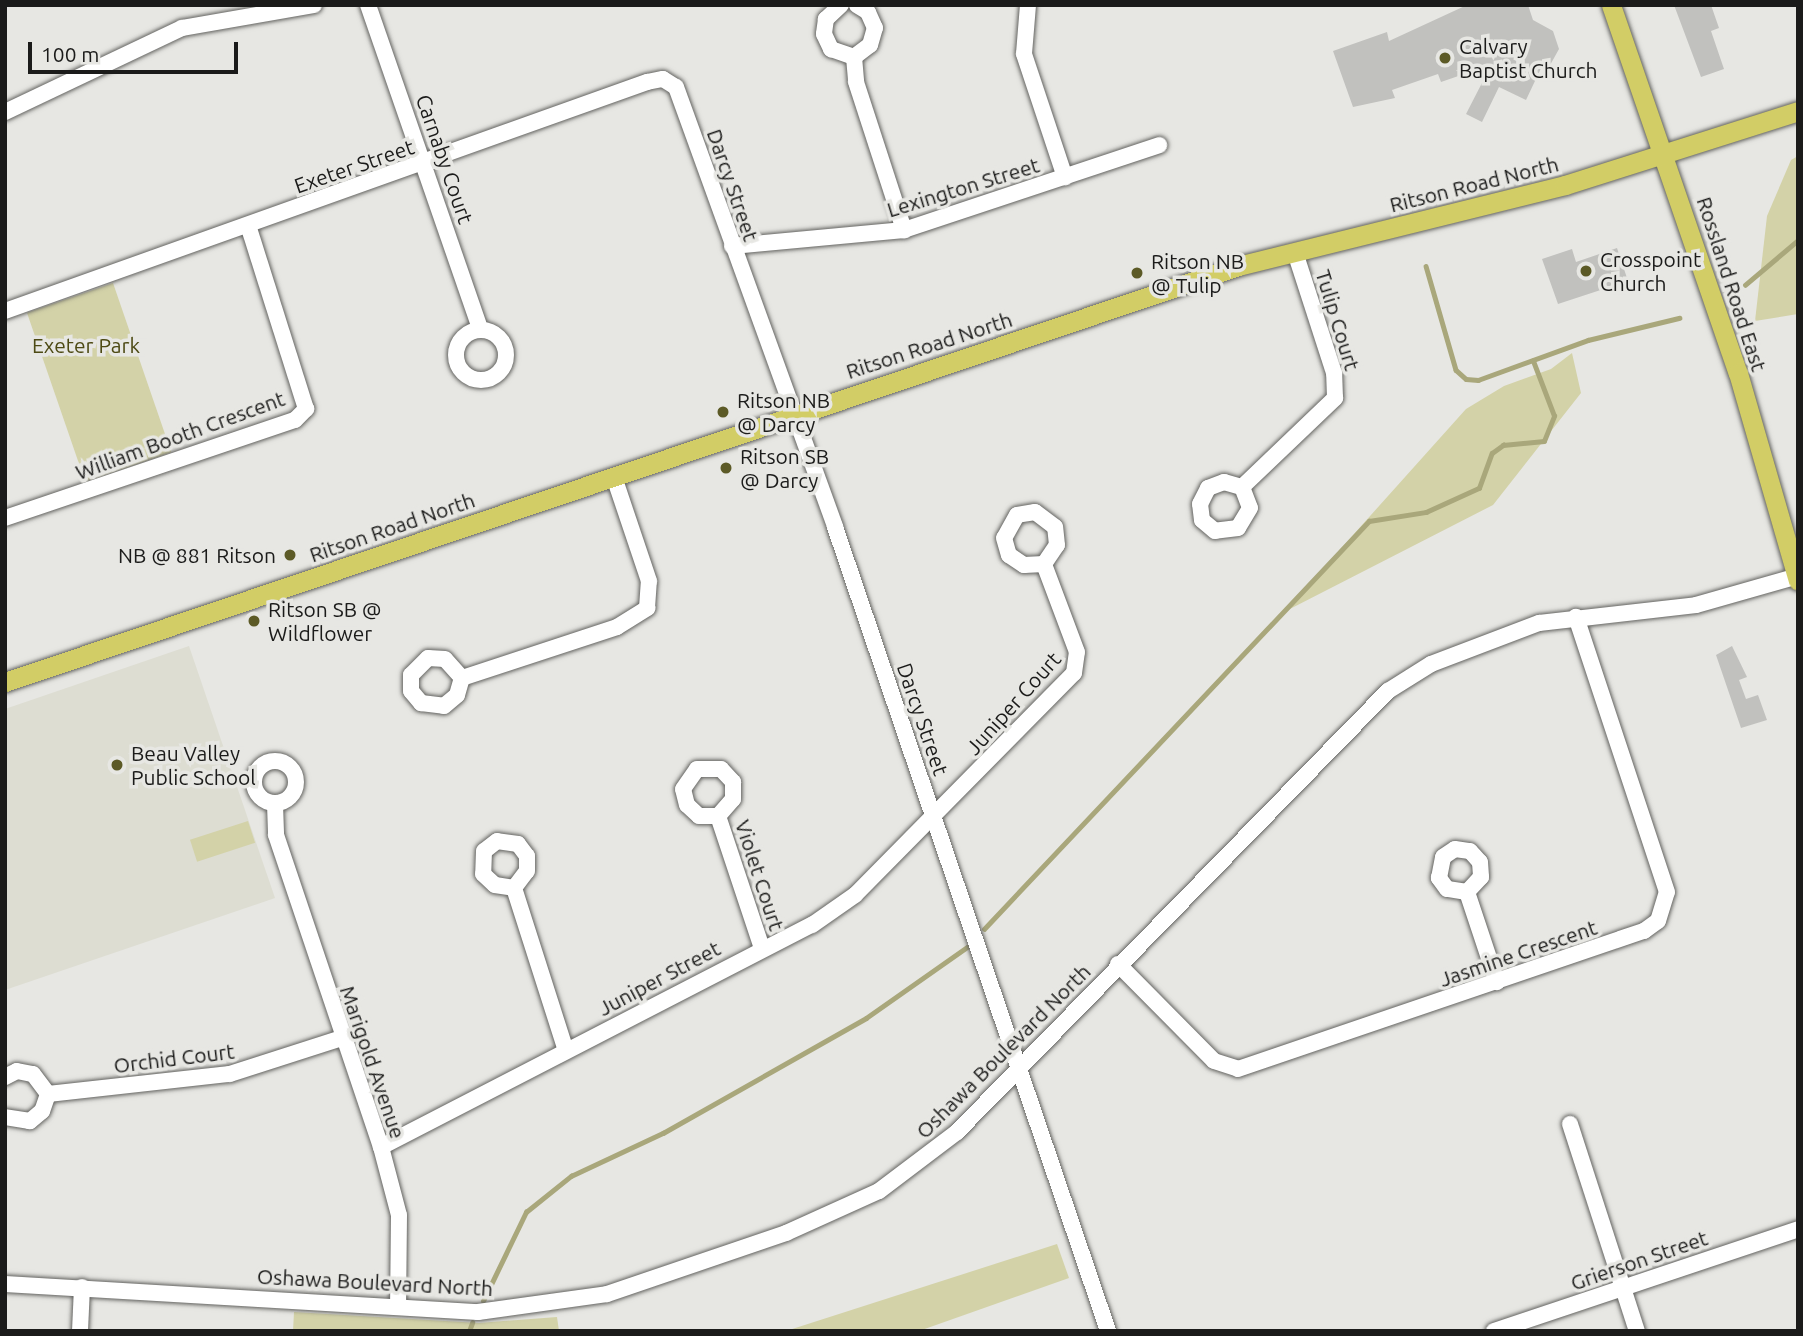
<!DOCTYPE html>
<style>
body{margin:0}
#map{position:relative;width:1803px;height:1336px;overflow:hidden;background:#e7e7e3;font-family:Ubuntu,sans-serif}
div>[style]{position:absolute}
.built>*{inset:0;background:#ddddd2}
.green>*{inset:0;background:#d3d2a8;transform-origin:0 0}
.stream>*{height:4.5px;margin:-2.25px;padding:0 2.25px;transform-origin:2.25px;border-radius:2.25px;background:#a9a77b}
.building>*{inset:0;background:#c1c1be}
.roads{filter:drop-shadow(0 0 2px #636360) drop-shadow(0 0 2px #636360)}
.minor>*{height:16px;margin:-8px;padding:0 8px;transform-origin:8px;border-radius:8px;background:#fff}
.minor>.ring{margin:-8px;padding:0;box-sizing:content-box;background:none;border:16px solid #fff;border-radius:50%}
.major>*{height:19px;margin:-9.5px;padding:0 9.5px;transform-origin:9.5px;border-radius:9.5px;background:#d2cd66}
.dots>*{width:19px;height:19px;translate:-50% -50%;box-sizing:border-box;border:4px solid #e7e7e3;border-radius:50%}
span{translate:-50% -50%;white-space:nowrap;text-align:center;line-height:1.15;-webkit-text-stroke:7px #e7e7e3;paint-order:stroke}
.poi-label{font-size:21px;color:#1b1b1a}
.left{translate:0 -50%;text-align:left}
.right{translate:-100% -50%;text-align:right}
.street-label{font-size:21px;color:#1b1b1a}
.park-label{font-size:21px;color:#4d4a14}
.frame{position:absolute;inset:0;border:7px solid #1b1b1a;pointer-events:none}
.scale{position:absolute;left:28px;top:42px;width:210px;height:32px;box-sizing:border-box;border:4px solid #1b1b1a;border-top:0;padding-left:9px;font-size:21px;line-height:24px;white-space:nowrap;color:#1b1b1a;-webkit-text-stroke:5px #e7e7e3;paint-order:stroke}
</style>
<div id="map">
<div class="built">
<div style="clip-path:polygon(189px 646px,275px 898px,5px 990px,5px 709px)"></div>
</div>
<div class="green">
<div style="clip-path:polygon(1798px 156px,1798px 314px,1755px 321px,1767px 216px,1791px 160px)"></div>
<div style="left:113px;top:283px;width:179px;height:91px;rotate:71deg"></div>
<div style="clip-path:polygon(1572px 353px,1581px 393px,1493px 505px,1284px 612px,1466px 409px,1504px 386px,1551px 369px)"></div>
<div style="left:248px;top:821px;width:23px;height:61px;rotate:72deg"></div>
<div style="clip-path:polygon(1057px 1244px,1069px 1278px,919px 1331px,786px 1331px)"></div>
<div style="clip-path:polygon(294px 1312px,479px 1323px,557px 1317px,559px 1331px,293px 1331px)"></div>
</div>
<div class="stream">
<div style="left:1426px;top:266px;width:108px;rotate:73.9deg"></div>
<div style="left:1456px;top:370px;width:13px;rotate:42deg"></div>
<div style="left:1466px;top:379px;width:12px;rotate:5deg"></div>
<div style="left:1478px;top:380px;width:117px;rotate:-20deg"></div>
<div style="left:1588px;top:340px;width:94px;rotate:-13.6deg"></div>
<div style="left:1745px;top:285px;width:70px;rotate:-40.3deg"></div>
<div style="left:984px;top:929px;width:561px;rotate:-46.66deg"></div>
<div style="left:1369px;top:521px;width:58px;rotate:-9deg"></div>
<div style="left:1426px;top:512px;width:58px;rotate:-24.4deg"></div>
<div style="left:1479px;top:488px;width:37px;rotate:-70deg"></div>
<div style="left:1492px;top:453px;width:14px;rotate:-36deg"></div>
<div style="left:1503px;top:445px;width:41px;rotate:-5.6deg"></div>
<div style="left:1544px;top:441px;width:27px;rotate:-68deg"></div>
<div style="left:1554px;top:416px;width:59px;rotate:-110.9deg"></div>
<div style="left:483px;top:1301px;width:99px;rotate:-64.2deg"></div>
<div style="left:526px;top:1212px;width:58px;rotate:-38.7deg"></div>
<div style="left:571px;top:1176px;width:102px;rotate:-25.1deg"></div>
<div style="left:663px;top:1133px;width:233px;rotate:-29.5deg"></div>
<div style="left:866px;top:1018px;width:123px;rotate:-35.1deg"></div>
<div style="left:469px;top:1331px;width:9px;rotate:-69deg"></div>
</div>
<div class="building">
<div style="clip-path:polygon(1467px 5px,1528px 5px,1533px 20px,1553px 31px,1559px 49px,1549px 67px,1543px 64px,1526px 100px,1499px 87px,1482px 122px,1466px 114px,1484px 79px,1470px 72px,1441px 82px,1438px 74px,1392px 90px,1395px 98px,1353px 107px,1333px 51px,1387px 32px,1389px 41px)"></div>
<div style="clip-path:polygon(1674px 5px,1711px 5px,1719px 28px,1711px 31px,1724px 69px,1701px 77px)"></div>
<div style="clip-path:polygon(1617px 248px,1628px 281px,1558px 304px,1542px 259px,1572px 249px,1576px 262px)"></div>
<div style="clip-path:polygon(1732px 646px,1747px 677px,1739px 680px,1746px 699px,1758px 695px,1767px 720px,1741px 728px,1716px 655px)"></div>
</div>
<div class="roads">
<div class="minor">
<div style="left:368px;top:5px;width:342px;rotate:70.9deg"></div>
<div style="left:841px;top:5px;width:21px;rotate:137deg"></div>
<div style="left:826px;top:19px;width:15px;rotate:98deg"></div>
<div style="left:824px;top:34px;width:17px;rotate:65deg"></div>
<div style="left:831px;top:49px;width:24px;rotate:19deg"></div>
<div style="left:854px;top:57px;width:20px;rotate:-37deg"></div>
<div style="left:870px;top:45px;width:18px;rotate:-74deg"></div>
<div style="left:875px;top:28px;width:17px;rotate:-114deg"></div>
<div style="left:868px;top:12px;width:13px;rotate:-148deg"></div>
<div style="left:1028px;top:5px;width:49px;rotate:94.7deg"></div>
<div style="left:1024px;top:54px;width:130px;rotate:71.6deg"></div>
<div style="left:854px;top:57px;width:25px;rotate:85deg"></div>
<div style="left:856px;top:82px;width:156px;rotate:72deg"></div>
<div style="left:5px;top:112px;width:196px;rotate:-25.4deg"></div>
<div style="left:182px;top:28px;width:134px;rotate:-9.9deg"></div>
<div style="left:732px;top:246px;width:173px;rotate:-5.3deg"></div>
<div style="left:904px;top:230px;width:269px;rotate:-18.4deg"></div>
<div style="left:5px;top:311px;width:682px;rotate:-19.63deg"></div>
<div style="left:647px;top:82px;width:16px;rotate:-11deg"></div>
<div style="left:663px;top:79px;width:15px;rotate:32deg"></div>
<div style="left:676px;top:87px;width:468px;rotate:70.1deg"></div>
<div style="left:835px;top:527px;width:849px;rotate:71.24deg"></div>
<div class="ring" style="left:456px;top:330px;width:34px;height:34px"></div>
<div style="left:1242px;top:487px;width:22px;rotate:69deg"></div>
<div style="left:1250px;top:508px;width:23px;rotate:121deg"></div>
<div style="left:1238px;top:528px;width:23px;rotate:173deg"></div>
<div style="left:1215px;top:531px;width:17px;rotate:-140deg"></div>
<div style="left:1202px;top:520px;width:16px;rotate:-97deg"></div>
<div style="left:1200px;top:504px;width:18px;rotate:-63deg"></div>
<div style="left:1208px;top:488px;width:17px;rotate:-21deg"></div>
<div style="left:1224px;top:482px;width:19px;rotate:16deg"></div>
<div style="left:1242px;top:487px;width:129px;rotate:-43.7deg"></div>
<div style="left:1335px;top:398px;width:25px;rotate:-92deg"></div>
<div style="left:1334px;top:373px;width:127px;rotate:-107.9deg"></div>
<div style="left:5px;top:518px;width:306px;rotate:-18.7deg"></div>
<div style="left:295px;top:420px;width:16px;rotate:-45deg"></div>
<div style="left:306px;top:409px;width:190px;rotate:-107.5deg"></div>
<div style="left:462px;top:678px;width:25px;rotate:-132deg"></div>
<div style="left:445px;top:659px;width:17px;rotate:-177deg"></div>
<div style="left:428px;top:658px;width:24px;rotate:135deg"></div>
<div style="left:411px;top:675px;width:16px;rotate:90deg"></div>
<div style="left:411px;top:691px;width:16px;rotate:50deg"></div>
<div style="left:421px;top:703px;width:23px;rotate:7deg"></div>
<div style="left:444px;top:706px;width:17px;rotate:-40deg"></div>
<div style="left:457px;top:695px;width:18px;rotate:-74deg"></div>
<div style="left:462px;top:678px;width:163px;rotate:-18.2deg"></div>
<div style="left:617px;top:627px;width:36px;rotate:-32deg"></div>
<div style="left:647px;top:608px;width:27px;rotate:-86deg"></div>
<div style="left:649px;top:581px;width:110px;rotate:-108.6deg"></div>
<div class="ring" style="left:254px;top:761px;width:26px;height:26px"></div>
<div style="left:275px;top:804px;width:31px;rotate:88deg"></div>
<div style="left:276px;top:835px;width:329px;rotate:71.4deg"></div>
<div style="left:381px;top:1147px;width:70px;rotate:75.2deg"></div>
<div style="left:399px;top:1215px;width:92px;rotate:90.6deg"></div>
<div style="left:718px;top:816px;width:19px;rotate:180deg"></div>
<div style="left:699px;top:816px;width:16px;rotate:-137deg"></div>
<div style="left:687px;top:805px;width:16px;rotate:-104deg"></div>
<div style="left:683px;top:789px;width:24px;rotate:-55deg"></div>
<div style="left:697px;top:769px;width:24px"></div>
<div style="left:721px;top:769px;width:18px;rotate:47deg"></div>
<div style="left:733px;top:782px;width:17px;rotate:90deg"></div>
<div style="left:733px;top:799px;width:23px;rotate:131deg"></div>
<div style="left:718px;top:816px;width:139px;rotate:71.6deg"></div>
<div style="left:514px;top:888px;width:21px;rotate:-53deg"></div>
<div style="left:527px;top:871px;width:15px;rotate:-90deg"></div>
<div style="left:527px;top:856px;width:15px;rotate:-127deg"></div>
<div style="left:518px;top:844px;width:21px;rotate:-172deg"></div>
<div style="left:497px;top:841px;width:16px;rotate:142deg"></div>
<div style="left:484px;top:851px;width:23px;rotate:92deg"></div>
<div style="left:483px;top:874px;width:16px;rotate:43deg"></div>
<div style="left:495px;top:885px;width:19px;rotate:9deg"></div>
<div style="left:514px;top:888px;width:171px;rotate:72.3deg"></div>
<div style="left:1467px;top:892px;width:20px;rotate:-171deg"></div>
<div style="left:1447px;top:889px;width:14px;rotate:-126deg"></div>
<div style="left:1439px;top:878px;width:21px;rotate:-79deg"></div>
<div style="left:1443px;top:857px;width:14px;rotate:-34deg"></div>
<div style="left:1455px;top:849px;width:15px;rotate:8deg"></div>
<div style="left:1470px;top:851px;width:15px;rotate:48deg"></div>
<div style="left:1480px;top:862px;width:15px;rotate:86deg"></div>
<div style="left:1481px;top:877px;width:21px;rotate:133deg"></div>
<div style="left:1467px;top:892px;width:95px;rotate:71.6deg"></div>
<div style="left:1118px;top:964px;width:136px;rotate:45.3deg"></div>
<div style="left:1214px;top:1061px;width:25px;rotate:18deg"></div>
<div style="left:1238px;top:1069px;width:429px;rotate:-18.8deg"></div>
<div style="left:1644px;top:931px;width:17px;rotate:-36deg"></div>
<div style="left:1658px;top:921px;width:30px;rotate:-73deg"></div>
<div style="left:1667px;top:892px;width:290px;rotate:-108.3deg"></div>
<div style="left:5px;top:1077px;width:13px;rotate:-27deg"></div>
<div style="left:17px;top:1071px;width:16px;rotate:11deg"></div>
<div style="left:33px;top:1074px;width:25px;rotate:53deg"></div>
<div style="left:48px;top:1094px;width:18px;rotate:109deg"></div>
<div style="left:42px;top:1111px;width:16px;rotate:140deg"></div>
<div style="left:30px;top:1121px;width:25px;rotate:-171deg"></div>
<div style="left:48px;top:1094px;width:183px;rotate:-6.3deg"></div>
<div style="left:230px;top:1074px;width:118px;rotate:-17.8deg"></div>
<div style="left:1570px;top:1124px;width:218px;rotate:72.1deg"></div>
<div style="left:381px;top:1147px;width:485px;rotate:-27.3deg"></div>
<div style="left:812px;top:925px;width:52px;rotate:-34.9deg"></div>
<div style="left:855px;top:895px;width:312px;rotate:-45.4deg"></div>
<div style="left:1074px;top:673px;width:21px;rotate:-82deg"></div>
<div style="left:1077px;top:652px;width:94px;rotate:-110.6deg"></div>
<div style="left:1044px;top:564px;width:23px;rotate:-56deg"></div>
<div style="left:1057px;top:545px;width:18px;rotate:-96deg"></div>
<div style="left:1055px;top:527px;width:25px;rotate:-143deg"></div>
<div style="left:1035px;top:512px;width:18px;rotate:171deg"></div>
<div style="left:1017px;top:515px;width:26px;rotate:119deg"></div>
<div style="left:1004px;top:538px;width:18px;rotate:74deg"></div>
<div style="left:1009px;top:555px;width:18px;rotate:34deg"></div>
<div style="left:1024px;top:565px;width:20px;rotate:-3deg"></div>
<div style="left:5px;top:1284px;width:474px;rotate:3.4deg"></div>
<div style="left:478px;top:1312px;width:130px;rotate:-7.9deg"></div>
<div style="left:607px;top:1294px;width:189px;rotate:-18.8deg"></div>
<div style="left:786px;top:1233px;width:102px;rotate:-24.3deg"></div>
<div style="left:879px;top:1191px;width:98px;rotate:-37.1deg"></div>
<div style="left:957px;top:1132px;width:617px;rotate:-45.66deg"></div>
<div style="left:1388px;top:691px;width:51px;rotate:-32.1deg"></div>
<div style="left:1431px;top:664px;width:116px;rotate:-20.8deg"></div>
<div style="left:1539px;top:623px;width:158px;rotate:-6.5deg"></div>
<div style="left:1696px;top:605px;width:106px;rotate:-15.9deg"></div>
<div style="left:80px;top:1331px;width:44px;rotate:-87.4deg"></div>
<div style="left:1494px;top:1331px;width:321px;rotate:-18.5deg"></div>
</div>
<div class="major">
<div style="left:1611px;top:5px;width:389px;rotate:71deg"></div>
<div style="left:1738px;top:373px;width:216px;rotate:73.9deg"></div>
<div style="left:5px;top:682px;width:1301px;rotate:-18.64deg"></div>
<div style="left:1238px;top:266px;width:337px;rotate:-13.9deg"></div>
<div style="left:1565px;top:185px;width:244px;rotate:-17.6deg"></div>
</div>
</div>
<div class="dots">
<div style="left:1445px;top:58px;background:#5c5a26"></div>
<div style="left:1586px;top:271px;background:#5c5a26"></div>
<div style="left:1137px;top:273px;background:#5c5a26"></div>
<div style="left:723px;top:412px;background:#5c5a26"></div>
<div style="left:726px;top:468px;background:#5c5a26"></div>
<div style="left:290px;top:555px;background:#5c5a26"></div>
<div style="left:254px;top:621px;background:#5c5a26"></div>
<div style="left:117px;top:765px;background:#5c5a26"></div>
</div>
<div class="poi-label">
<span class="left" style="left:1459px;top:58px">Calvary<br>Baptist Church</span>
<span class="left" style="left:1600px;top:271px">Crosspoint<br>Church</span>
<span class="left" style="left:1151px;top:273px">Ritson NB<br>@ Tulip</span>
<span class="left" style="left:737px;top:412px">Ritson NB<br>@ Darcy</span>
<span class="left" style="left:740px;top:468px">Ritson SB<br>@ Darcy</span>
<span class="right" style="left:276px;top:555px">NB @ 881 Ritson</span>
<span class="left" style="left:268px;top:621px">Ritson SB @<br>Wildflower</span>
<span class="left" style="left:131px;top:765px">Beau Valley<br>Public School</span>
</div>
<div class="street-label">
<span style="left:445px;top:159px;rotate:71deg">Carnaby Court</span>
<span style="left:354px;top:166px;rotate:-19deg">Exeter Street</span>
<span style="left:1474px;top:184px;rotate:-14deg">Ritson Road North</span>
<span style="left:733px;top:185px;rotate:71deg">Darcy Street</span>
<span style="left:963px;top:187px;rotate:-17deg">Lexington Street</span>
<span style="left:1732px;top:284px;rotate:72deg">Rossland Road East</span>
<span style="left:1338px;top:320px;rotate:73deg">Tulip Court</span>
<span style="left:929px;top:345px;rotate:-18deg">Ritson Road North</span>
<span style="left:180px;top:435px;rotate:-20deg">William Booth Crescent</span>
<span style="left:392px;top:527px;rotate:-19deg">Ritson Road North</span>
<span style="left:1013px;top:703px;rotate:-48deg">Juniper Court</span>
<span style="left:923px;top:719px;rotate:71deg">Darcy Street</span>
<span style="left:760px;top:875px;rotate:72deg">Violet Court</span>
<span style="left:1518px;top:953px;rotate:-19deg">Jasmine Crescent</span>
<span style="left:659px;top:978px;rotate:-28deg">Juniper Street</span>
<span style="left:1003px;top:1051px;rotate:-45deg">Oshawa Boulevard North</span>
<span style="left:174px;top:1058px;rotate:-7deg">Orchid Court</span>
<span style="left:373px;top:1062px;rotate:71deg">Marigold Avenue</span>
<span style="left:1639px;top:1260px;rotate:-19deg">Grierson Street</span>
<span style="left:375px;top:1282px;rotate:3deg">Oshawa Boulevard North</span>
</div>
<div class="park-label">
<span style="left:86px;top:345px">Exeter Park</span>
</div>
<div class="frame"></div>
<div class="scale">100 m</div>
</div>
